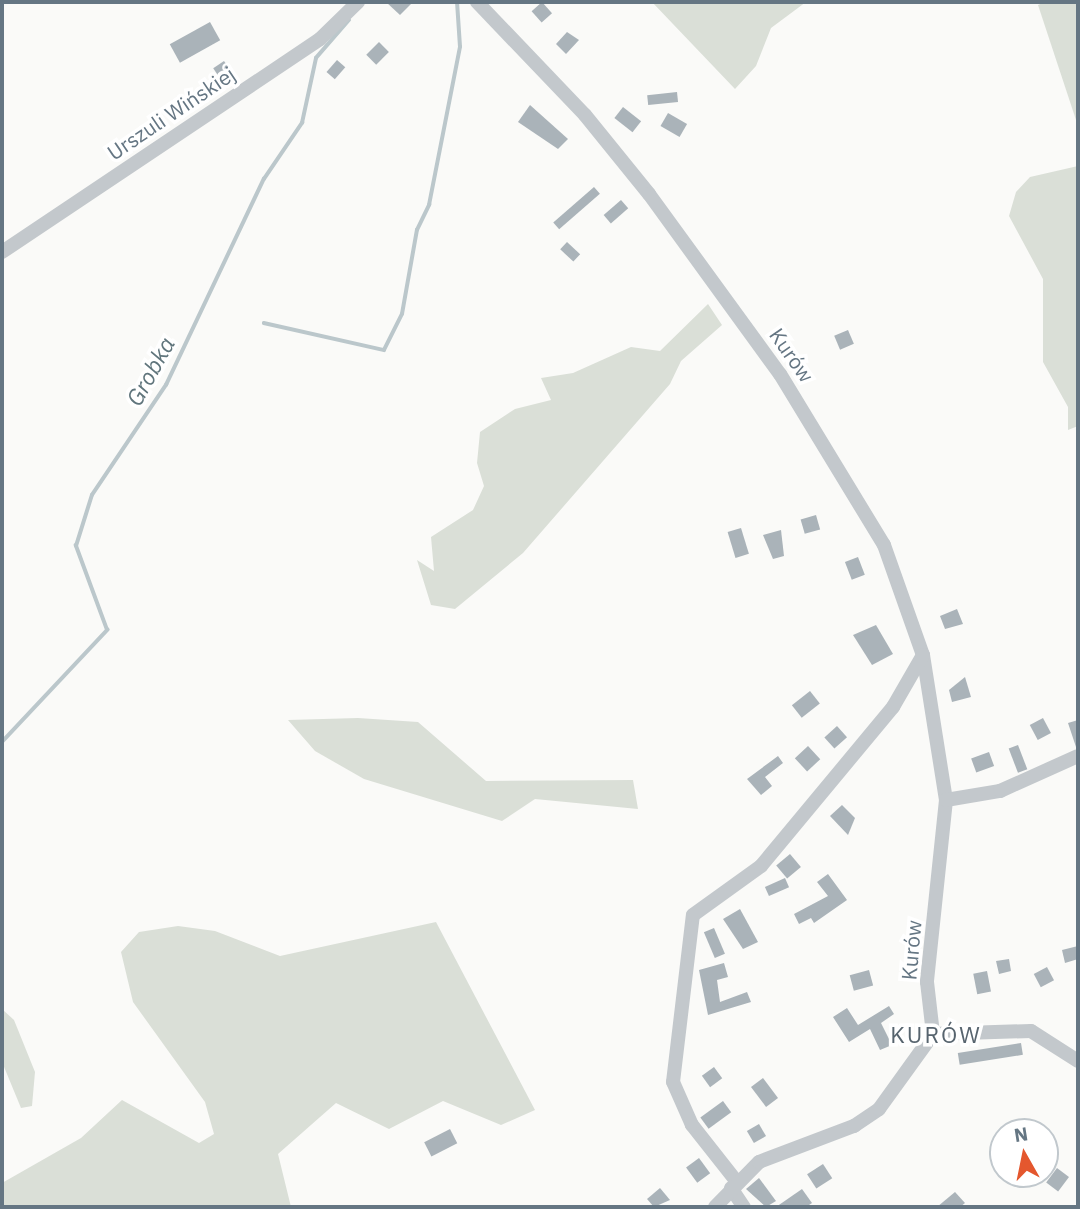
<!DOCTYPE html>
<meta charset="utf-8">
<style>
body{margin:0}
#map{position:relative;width:1080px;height:1209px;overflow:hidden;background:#fafaf8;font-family:"IBM Plex Sans",sans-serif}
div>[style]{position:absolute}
.green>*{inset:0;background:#dadfd7}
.stream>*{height:3.5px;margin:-1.75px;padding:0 1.75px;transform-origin:1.75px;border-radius:1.75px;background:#bbc7cb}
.building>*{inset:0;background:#aab3b9;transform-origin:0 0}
.minor>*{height:14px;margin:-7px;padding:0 7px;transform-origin:7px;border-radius:7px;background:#c3c8cc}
span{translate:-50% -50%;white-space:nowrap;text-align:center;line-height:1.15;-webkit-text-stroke:7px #fff;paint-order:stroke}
.street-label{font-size:21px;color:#657683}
.water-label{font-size:23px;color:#60757c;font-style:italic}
.neighbourhood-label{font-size:23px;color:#57646e;letter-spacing:2px}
.frame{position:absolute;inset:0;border:4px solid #657683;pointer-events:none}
.north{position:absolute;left:989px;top:1118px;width:70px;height:70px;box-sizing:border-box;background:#fff;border:2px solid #c1c8cd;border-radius:50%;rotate:351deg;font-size:19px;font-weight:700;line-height:28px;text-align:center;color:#657683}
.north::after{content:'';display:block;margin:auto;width:24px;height:32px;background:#e4572e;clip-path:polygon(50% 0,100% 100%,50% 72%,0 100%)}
</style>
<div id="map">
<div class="green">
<div style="clip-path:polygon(652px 2px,806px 2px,771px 28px,756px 66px,735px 89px)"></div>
<div style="clip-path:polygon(1045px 2px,1078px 2px,1078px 126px,1038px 5px)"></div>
<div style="clip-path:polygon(1078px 166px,1078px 426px,1068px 430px,1068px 407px,1043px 362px,1043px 279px,1009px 216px,1016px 192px,1030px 177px)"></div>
<div style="clip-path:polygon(708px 304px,722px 325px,681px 361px,670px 384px,523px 553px,455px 609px,431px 605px,417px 560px,434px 571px,431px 537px,473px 510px,484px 486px,477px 463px,480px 432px,515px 409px,551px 400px,541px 378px,573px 373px,631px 347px,660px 351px)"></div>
<div style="clip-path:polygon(358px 718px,418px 722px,486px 781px,633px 780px,638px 809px,535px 799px,502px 821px,364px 779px,315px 751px,288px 720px)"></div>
<div style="clip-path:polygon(436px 922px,535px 1110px,501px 1125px,443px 1101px,389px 1129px,336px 1103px,278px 1154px,291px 1207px,2px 1207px,2px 1183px,81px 1138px,122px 1100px,199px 1143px,214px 1134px,205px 1102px,133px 1002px,121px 952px,139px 932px,178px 926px,215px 931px,280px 956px)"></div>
<div style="clip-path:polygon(2px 1009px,14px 1020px,35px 1072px,32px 1106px,21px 1108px,2px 1062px)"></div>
</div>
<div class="stream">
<div style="left:264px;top:323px;width:123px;rotate:12.7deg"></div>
<div style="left:384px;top:350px;width:40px;rotate:-63.4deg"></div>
<div style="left:402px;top:314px;width:85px;rotate:-79.9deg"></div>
<div style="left:417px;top:230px;width:28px;rotate:-64deg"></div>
<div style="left:429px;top:205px;width:161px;rotate:-78.9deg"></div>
<div style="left:460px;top:47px;width:45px;rotate:-93.8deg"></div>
<div style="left:2px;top:742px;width:154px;rotate:-46.8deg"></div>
<div style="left:107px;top:630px;width:90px;rotate:-110.3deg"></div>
<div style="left:76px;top:546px;width:53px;rotate:-72.6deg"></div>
<div style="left:92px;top:495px;width:133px;rotate:-56.1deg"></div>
<div style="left:166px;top:385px;width:228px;rotate:-64.6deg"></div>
<div style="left:264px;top:179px;width:68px;rotate:-55.8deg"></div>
<div style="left:302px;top:123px;width:66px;rotate:-77.8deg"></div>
<div style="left:316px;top:58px;width:50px;rotate:-49deg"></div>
</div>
<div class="building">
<div style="clip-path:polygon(386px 2px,413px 2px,400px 15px)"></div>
<div style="left:542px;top:2px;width:15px;height:14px;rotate:48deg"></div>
<div style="left:210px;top:22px;width:21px;height:46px;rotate:61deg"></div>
<div style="clip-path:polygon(567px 32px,579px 40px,566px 54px,556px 44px)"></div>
<div style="left:379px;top:42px;width:14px;height:18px;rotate:45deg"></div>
<div style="left:337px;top:60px;width:11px;height:16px;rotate:41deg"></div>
<div style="left:224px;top:61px;width:14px;height:13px;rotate:56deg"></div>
<div style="left:677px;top:92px;width:10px;height:30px;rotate:84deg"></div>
<div style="clip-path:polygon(530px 105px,568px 139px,558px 149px,518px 122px)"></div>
<div style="left:623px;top:107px;width:23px;height:14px;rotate:38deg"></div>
<div style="left:668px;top:113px;width:22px;height:15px;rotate:30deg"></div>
<div style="left:594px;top:187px;width:9px;height:54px;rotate:49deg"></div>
<div style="left:621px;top:200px;width:11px;height:23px;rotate:49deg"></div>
<div style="left:567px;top:242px;width:18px;height:10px;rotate:43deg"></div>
<div style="left:848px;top:330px;width:15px;height:15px;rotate:67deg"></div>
<div style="left:816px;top:515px;width:15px;height:16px;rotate:74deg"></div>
<div style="left:741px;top:528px;width:27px;height:14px;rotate:73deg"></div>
<div style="clip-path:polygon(781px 530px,784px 556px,773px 559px,763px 535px)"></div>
<div style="left:858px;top:557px;width:19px;height:14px;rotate:69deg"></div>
<div style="clip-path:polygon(957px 609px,963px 624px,945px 629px,940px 616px)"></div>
<div style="clip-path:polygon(876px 625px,893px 654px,872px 665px,853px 635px)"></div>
<div style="clip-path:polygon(965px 677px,971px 697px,952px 702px,949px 690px)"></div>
<div style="left:810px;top:691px;width:16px;height:23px;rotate:52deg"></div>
<div style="left:1043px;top:718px;width:17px;height:15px;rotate:62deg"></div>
<div style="clip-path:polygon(1078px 720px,1078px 746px,1076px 747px,1068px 723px)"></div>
<div style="left:837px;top:726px;width:15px;height:17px;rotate:48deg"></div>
<div style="left:1018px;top:745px;width:26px;height:10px;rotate:69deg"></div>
<div style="left:808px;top:746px;width:18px;height:18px;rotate:47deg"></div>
<div style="left:989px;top:752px;width:15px;height:19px;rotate:70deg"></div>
<div style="clip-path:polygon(778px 756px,783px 763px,765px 777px,772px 786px,761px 795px,747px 779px)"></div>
<div style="clip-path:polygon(842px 805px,855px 818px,848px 835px,830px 816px)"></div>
<div style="left:790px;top:854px;width:17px;height:18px;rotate:50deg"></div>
<div style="clip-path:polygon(828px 874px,847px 900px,814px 923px,811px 918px,799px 924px,794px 914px,828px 896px,817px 882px)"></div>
<div style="left:785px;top:878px;width:10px;height:22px;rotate:66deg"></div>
<div style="clip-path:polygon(740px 909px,758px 942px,743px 949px,723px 919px)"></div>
<div style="left:714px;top:928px;width:28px;height:11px;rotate:67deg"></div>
<div style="clip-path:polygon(1078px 946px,1078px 959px,1065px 963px,1062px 950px)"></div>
<div style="clip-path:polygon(1009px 959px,1011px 971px,999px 974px,996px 961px)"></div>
<div style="clip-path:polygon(724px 963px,728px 977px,717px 980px,720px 1002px,747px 992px,751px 1002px,708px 1015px,699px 970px)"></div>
<div style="left:1047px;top:967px;width:15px;height:15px;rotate:62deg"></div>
<div style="left:869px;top:970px;width:16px;height:20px;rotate:75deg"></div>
<div style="left:987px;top:971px;width:21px;height:14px;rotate:79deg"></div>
<div style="clip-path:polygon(889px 1006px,894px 1014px,881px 1023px,892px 1045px,880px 1050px,870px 1029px,849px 1042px,833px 1017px,847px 1008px,858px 1025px)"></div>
<div style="left:1021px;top:1043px;width:12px;height:64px;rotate:81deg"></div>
<div style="left:714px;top:1067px;width:14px;height:15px;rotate:54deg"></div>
<div style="left:763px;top:1078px;width:25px;height:15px;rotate:53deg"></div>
<div style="left:723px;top:1101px;width:14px;height:28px;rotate:54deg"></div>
<div style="left:759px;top:1124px;width:14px;height:14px;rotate:60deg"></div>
<div style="left:450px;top:1129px;width:16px;height:29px;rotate:63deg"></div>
<div style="left:699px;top:1158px;width:19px;height:16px;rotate:54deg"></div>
<div style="left:823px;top:1164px;width:17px;height:19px;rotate:57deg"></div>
<div style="left:1057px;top:1168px;width:15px;height:18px;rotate:37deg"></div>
<div style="clip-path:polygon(759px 1178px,776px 1201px,766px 1207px,746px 1189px)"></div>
<div style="clip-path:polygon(660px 1188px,670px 1200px,654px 1207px,647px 1199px)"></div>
<div style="clip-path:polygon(802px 1189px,812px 1203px,806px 1207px,776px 1207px)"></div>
<div style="clip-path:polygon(955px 1192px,965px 1203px,960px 1207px,937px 1207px)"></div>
</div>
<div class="minor">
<div style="left:477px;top:2px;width:156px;rotate:46.3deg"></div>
<div style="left:585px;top:115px;width:102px;rotate:51deg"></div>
<div style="left:649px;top:194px;width:223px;rotate:54deg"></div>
<div style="left:780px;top:374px;width:200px;rotate:58.7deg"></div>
<div style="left:884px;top:545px;width:117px;rotate:70.5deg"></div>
<div style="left:923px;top:655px;width:147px;rotate:81deg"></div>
<div style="left:946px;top:800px;width:183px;rotate:96deg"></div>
<div style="left:927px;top:982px;width:52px;rotate:83.4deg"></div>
<div style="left:2px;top:252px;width:383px;rotate:-33.8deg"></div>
<div style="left:320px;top:39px;width:53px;rotate:-44.2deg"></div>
<div style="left:946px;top:800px;width:55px;rotate:-9.5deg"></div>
<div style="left:1000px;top:791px;width:85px;rotate:-24.2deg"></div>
<div style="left:933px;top:1034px;width:98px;rotate:-1.8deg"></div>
<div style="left:1031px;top:1031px;width:56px;rotate:32.6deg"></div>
<div style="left:737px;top:1182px;width:73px;rotate:-128.3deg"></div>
<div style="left:692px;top:1125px;width:47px;rotate:-113.8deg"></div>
<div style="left:673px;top:1082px;width:168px;rotate:-83.2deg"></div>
<div style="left:693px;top:915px;width:84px;rotate:-35.8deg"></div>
<div style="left:761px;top:866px;width:207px;rotate:-50.3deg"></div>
<div style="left:893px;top:707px;width:60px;rotate:-60deg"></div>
<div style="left:731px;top:1188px;width:23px;rotate:56deg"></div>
<div style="left:715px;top:1207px;width:63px;rotate:-45.6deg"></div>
<div style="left:759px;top:1162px;width:102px;rotate:-20.8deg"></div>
<div style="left:854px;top:1126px;width:30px;rotate:-34deg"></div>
<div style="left:879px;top:1109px;width:92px;rotate:-54.2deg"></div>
</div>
<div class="street-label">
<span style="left:171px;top:113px;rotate:-34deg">Urszuli Wińskiej</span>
<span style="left:792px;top:355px;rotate:55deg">Kurów</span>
<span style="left:911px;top:950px;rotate:-85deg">Kurów</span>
</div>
<div class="water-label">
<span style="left:150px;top:371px;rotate:-61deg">Grobka</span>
</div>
<div class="neighbourhood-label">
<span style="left:936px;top:1034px">KURÓW</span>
</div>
<div class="frame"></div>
<div class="north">N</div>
</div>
